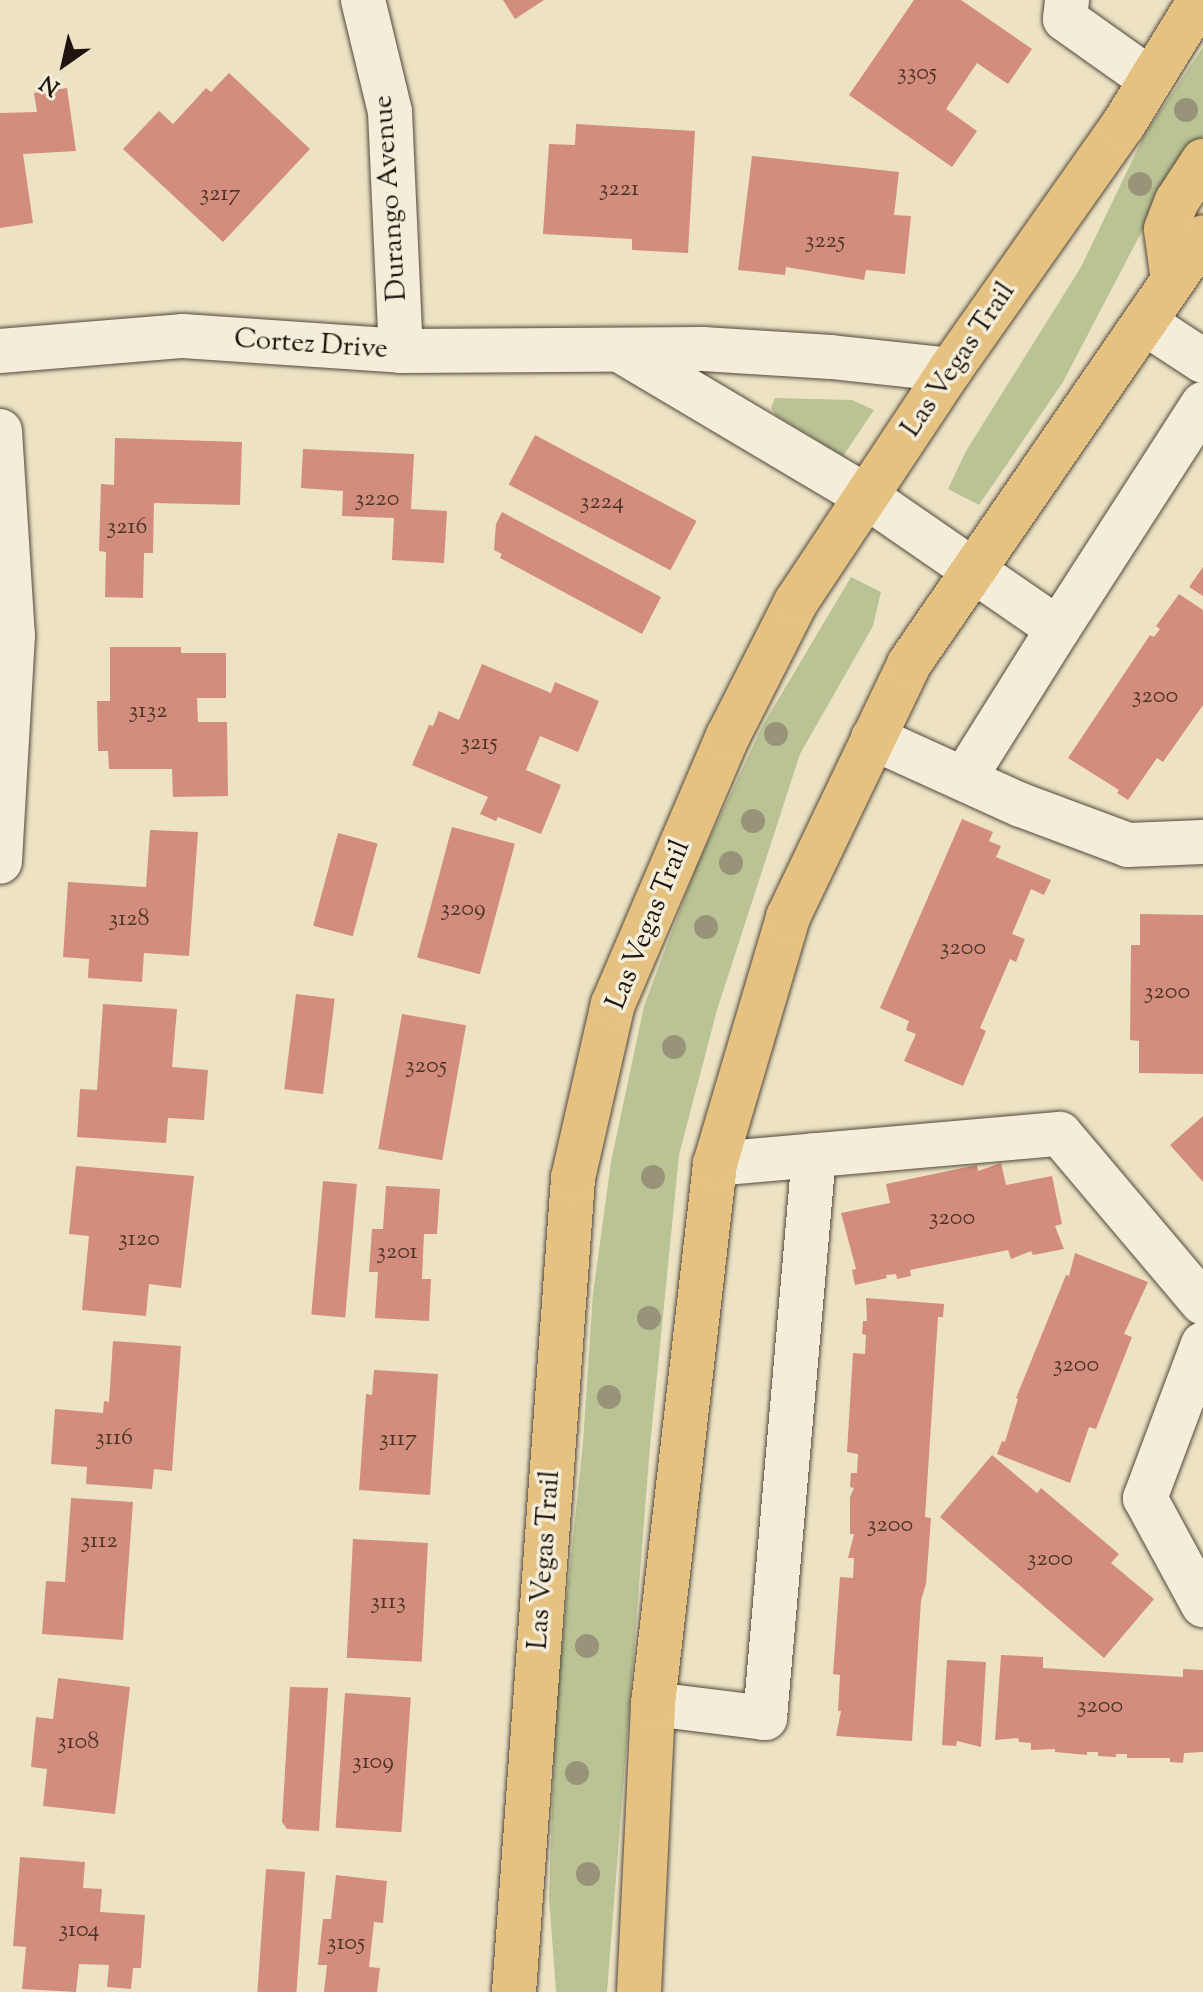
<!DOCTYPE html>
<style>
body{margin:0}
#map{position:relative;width:1203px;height:1992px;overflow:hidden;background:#ede3c4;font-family:"Sorts Mill Goudy",serif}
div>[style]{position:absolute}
.green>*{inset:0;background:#b9c394}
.building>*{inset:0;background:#d28d7c;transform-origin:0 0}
.roads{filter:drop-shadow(0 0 2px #52483c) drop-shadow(0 0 2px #52483c)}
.minor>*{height:44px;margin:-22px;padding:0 22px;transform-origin:22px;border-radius:22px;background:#f3edd9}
.major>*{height:44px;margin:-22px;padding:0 22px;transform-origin:22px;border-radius:22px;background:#e6c282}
.trees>*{width:24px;height:24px;margin:-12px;border-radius:50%;background:#99937a}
span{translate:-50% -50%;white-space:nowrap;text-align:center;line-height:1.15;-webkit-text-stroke:7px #f3edd9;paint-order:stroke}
.number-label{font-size:24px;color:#4c332a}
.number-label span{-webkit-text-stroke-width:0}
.street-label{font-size:28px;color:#1f150e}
.north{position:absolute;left:24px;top:24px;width:80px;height:80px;-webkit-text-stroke:6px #f3edd9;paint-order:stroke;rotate:214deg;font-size:22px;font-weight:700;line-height:32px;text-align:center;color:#1f150e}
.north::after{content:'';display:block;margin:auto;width:28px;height:36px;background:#1f150e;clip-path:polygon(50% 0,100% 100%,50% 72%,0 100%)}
</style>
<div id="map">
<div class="green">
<div style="clip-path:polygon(1203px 47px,1203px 136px,1153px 210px,1063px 382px,979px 505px,948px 489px,966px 451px,1081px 267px,1145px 134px)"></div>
<div style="clip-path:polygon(775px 398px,852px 400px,874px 410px,843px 456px,776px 415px,771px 408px)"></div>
<div style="clip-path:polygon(851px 577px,881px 592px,873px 626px,800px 754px,717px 1010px,679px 1155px,650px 1446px,607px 1992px,556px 1992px,549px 1897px,556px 1699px,583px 1443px,593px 1294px,611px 1162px,644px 1006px,697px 865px,763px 725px)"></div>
</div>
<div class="building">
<div style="clip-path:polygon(503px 0,544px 0,515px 19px)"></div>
<div style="clip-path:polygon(914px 0,961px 0,1032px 49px,1008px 84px,977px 63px,946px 109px,977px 131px,952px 167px,849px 95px)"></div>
<div style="clip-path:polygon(229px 73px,310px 149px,223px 242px,123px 149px,159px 111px,173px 124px,206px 88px,211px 92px)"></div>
<div style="clip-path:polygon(67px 88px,76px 151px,23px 154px,33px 223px,0 228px,0 113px,37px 112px,34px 93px)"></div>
<div style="clip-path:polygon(576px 124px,695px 131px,688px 253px,632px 250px,632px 239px,543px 234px,549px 144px,575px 145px)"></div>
<div style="clip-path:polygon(752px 156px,899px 172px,894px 215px,911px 216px,905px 274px,866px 270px,864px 280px,786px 267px,785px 275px,738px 270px)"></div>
<div style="left:535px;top:435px;width:183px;height:56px;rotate:28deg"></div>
<div style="clip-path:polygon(115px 438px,242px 442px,240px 505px,154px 503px,153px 553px,144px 553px,143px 598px,105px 597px,106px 552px,99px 551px,101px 484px,114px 485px)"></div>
<div style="clip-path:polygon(303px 449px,414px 454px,411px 509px,447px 511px,444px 563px,392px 560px,394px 518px,342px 516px,343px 491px,301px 488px)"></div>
<div style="clip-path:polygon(502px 512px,661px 597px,642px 634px,500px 558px,502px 554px,494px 550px,496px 524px)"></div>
<div style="clip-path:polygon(1203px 567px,1203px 596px,1189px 587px)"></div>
<div style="clip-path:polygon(1179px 594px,1203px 610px,1203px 705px,1163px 762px,1157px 758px,1128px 800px,1117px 793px,1119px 790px,1068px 758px,1150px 635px,1154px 637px,1160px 629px,1156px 626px)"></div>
<div style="clip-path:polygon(110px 647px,181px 647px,181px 653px,226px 653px,226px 698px,197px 698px,198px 722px,227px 722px,228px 796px,173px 797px,172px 769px,109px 769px,108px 751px,98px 751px,97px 701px,110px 701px)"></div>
<div style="clip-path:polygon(482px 664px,551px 693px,555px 682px,599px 701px,578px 752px,540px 736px,526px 770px,561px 785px,541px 834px,498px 817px,496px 821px,480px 814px,488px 797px,412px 765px,429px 725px,433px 726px,439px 711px,459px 720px)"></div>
<div style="clip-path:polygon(962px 819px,993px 832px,989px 841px,1001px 846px,996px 857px,1051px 880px,1044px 895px,1031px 889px,1012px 934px,1025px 939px,1016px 962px,1010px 959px,980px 1028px,986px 1031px,963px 1086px,904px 1061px,916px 1034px,906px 1030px,909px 1021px,880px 1008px)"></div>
<div style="left:452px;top:827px;width:65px;height:135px;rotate:15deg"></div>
<div style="clip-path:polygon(150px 830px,198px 832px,189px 956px,144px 953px,142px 982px,88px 978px,89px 959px,63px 957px,68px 882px,146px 887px)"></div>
<div style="left:338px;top:833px;width:41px;height:96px;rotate:15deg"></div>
<div style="clip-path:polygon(1140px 914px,1203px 915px,1203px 1074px,1139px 1073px,1139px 1041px,1130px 1040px,1131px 945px,1140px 945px)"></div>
<div style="left:296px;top:994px;width:39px;height:96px;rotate:7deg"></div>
<div style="clip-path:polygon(103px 1004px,177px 1009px,172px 1067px,208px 1070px,204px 1120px,168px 1118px,166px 1143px,77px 1137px,80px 1089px,97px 1090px)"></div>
<div style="left:402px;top:1014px;width:65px;height:137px;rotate:10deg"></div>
<div style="clip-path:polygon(1203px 1116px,1203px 1182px,1170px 1145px)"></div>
<div style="clip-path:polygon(1001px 1163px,1006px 1185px,1052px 1176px,1062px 1224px,1055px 1226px,1064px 1249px,1033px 1255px,1031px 1251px,1011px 1259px,1008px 1250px,910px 1270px,911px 1276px,897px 1279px,896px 1274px,886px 1275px,887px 1278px,855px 1285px,852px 1270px,856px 1269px,841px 1213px,890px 1203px,886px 1184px,977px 1165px,978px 1171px)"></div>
<div style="clip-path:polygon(76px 1166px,194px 1176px,181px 1288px,149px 1284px,146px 1316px,82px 1310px,89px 1236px,69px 1234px)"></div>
<div style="left:323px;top:1181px;width:34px;height:134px;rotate:5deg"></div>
<div style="clip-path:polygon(386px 1186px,440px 1189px,437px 1234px,424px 1234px,422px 1279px,431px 1279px,429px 1321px,375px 1318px,378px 1272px,369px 1272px,372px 1229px,383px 1229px)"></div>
<div style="clip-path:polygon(1075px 1253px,1148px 1282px,1124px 1334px,1132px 1337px,1096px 1429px,1089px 1427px,1070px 1483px,997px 1454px,1002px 1441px,1005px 1442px,1018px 1399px,1016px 1398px,1066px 1275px,1069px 1276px)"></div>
<div style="clip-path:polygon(866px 1298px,944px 1304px,943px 1317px,938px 1317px,925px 1517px,931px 1518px,926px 1584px,921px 1600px,912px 1741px,836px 1736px,841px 1711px,838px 1711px,840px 1675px,833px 1674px,840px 1577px,853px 1578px,854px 1558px,848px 1558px,854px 1534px,850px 1534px,850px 1497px,854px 1488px,850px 1487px,851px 1473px,857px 1473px,858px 1454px,847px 1452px,853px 1353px,865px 1354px,866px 1335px,862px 1334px,863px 1321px,867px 1321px)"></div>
<div style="clip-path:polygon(113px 1341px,181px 1346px,172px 1471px,154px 1469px,152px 1489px,86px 1484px,87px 1467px,51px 1464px,55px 1409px,103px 1413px,104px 1401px,109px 1402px)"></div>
<div style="clip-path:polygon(374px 1370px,438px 1374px,430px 1495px,359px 1490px,366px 1394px,372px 1395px)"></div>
<div style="clip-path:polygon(992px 1455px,1037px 1493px,1041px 1488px,1119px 1554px,1111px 1563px,1154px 1599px,1104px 1658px,940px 1517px)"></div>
<div style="clip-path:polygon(71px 1498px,133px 1502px,123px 1640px,42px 1634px,46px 1581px,65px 1582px)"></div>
<div style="left:353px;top:1539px;width:75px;height:119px;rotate:3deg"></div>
<div style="clip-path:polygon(1001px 1655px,1043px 1657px,1043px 1668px,1183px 1677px,1183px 1669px,1203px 1670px,1203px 1752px,1184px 1753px,1183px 1763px,1170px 1762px,1170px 1758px,1127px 1758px,1127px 1754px,1116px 1754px,1116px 1757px,1098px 1756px,1098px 1752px,1087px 1752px,1087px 1755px,1055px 1752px,1055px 1749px,1031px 1750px,1031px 1743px,1019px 1742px,1018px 1738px,995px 1740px)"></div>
<div style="clip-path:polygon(947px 1660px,986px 1662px,981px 1747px,957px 1741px,956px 1746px,942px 1745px)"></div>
<div style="clip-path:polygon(58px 1678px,130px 1687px,115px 1814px,43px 1806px,47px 1769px,31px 1767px,36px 1717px,53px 1719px)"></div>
<div style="clip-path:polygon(290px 1687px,328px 1688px,319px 1831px,287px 1829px,282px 1822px)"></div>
<div style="left:345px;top:1693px;width:66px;height:135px;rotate:4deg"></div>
<div style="clip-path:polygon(20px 1857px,85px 1862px,83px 1888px,102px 1889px,100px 1912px,145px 1915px,141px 1968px,133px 1968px,131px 1989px,107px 1987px,109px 1965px,79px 1964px,76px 1992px,22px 1989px,26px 1947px,13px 1946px)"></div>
<div style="left:266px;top:1869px;width:39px;height:123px;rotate:4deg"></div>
<div style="clip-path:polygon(336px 1875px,387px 1881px,383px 1923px,374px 1922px,369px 1967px,380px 1968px,377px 1992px,324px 1992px,327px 1965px,318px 1965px,323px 1919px,331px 1919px)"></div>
</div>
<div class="roads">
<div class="minor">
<div style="left:363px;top:0;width:115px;rotate:76.4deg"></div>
<div style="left:390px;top:112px;width:239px;rotate:87.4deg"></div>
<div style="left:1067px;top:0;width:19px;rotate:96deg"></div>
<div style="left:1065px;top:19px;width:105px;rotate:35.3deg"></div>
<div style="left:1145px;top:323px;width:69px;rotate:33.2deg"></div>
<div style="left:0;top:351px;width:184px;rotate:-4.7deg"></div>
<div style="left:183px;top:336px;width:219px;rotate:3.9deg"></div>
<div style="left:401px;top:351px;width:302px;rotate:-0.4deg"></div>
<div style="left:703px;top:349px;width:128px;rotate:3.6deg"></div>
<div style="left:831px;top:357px;width:120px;rotate:6.2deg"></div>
<div style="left:623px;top:352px;width:284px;rotate:30.7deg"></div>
<div style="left:867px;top:497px;width:232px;rotate:34.6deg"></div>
<div style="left:1058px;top:629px;width:177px;rotate:122.1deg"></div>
<div style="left:0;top:431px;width:204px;rotate:86.4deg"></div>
<div style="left:13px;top:635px;width:227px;rotate:93.3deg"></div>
<div style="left:1058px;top:629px;width:268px;rotate:-57.2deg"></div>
<div style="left:873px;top:738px;width:162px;rotate:24.4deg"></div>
<div style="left:1021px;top:805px;width:114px;rotate:20.5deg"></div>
<div style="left:1128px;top:845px;width:75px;rotate:-2.3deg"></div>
<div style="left:715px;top:1164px;width:346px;rotate:-5deg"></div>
<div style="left:1060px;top:1134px;width:221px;rotate:49.8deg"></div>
<div style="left:1203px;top:1344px;width:165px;rotate:110.6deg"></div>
<div style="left:1145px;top:1498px;width:122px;rotate:61.5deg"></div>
<div style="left:653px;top:1704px;width:113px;rotate:7.1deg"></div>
<div style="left:765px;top:1718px;width:565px;rotate:-85.03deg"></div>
</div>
<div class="major">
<div style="left:1173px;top:281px;width:52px;rotate:-97.7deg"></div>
<div style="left:1166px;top:229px;width:30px;rotate:-69deg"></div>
<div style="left:1177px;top:201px;width:48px;rotate:-57deg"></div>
<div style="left:514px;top:1992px;width:816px;rotate:-85.85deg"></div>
<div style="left:573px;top:1178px;width:179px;rotate:-77.1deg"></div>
<div style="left:613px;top:1004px;width:292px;rotate:-66.8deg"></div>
<div style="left:728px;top:736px;width:150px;rotate:-63.1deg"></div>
<div style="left:796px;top:602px;width:278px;rotate:-56.4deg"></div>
<div style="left:950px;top:370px;width:300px;rotate:-54.8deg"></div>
<div style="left:1123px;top:125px;width:147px;rotate:-58.4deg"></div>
<div style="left:639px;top:1992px;width:288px;rotate:-87.2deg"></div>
<div style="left:653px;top:1704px;width:544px;rotate:-83.45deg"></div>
<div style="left:715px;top:1164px;width:258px;rotate:-73.5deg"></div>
<div style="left:788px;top:917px;width:280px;rotate:-64.4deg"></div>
<div style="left:909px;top:664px;width:518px;rotate:-55.45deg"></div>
</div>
</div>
<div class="trees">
<div style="left:1186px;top:110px"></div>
<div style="left:1140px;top:184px"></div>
<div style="left:776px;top:734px"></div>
<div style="left:753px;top:821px"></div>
<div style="left:731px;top:863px"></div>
<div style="left:706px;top:927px"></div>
<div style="left:674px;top:1047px"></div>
<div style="left:653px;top:1177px"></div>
<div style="left:649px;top:1318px"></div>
<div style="left:609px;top:1397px"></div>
<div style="left:587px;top:1646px"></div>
<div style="left:577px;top:1773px"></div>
<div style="left:588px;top:1874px"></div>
</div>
<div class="number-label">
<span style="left:917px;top:74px">3305</span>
<span style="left:619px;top:190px">3221</span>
<span style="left:220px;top:195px">3217</span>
<span style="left:825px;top:242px">3225</span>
<span style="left:377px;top:500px">3220</span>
<span style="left:602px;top:503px">3224</span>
<span style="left:127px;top:528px">3216</span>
<span style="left:1155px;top:697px">3200</span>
<span style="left:148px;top:712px">3132</span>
<span style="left:479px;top:744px">3215</span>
<span style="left:463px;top:910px">3209</span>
<span style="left:129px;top:920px">3128</span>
<span style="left:963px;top:949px">3200</span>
<span style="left:1167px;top:993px">3200</span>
<span style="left:426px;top:1067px">3205</span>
<span style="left:952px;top:1219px">3200</span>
<span style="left:139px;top:1240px">3120</span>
<span style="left:397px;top:1253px">3201</span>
<span style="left:1076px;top:1366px">3200</span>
<span style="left:114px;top:1439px">3116</span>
<span style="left:398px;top:1440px">3117</span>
<span style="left:890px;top:1526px">3200</span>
<span style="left:99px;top:1542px">3112</span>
<span style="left:1050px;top:1560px">3200</span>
<span style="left:388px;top:1603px">3113</span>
<span style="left:1100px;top:1707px">3200</span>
<span style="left:78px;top:1743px">3108</span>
<span style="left:373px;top:1763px">3109</span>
<span style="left:79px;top:1931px">3104</span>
<span style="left:346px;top:1944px">3105</span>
</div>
<div class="street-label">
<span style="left:391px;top:198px;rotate:-94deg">Durango Avenue</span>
<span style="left:311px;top:345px;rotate:4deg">Cortez Drive</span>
<span style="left:959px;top:360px;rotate:-56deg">Las Vegas Trail</span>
<span style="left:649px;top:925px;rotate:-68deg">Las Vegas Trail</span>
<span style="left:545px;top:1560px;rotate:-86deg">Las Vegas Trail</span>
</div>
<div class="north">N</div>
</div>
